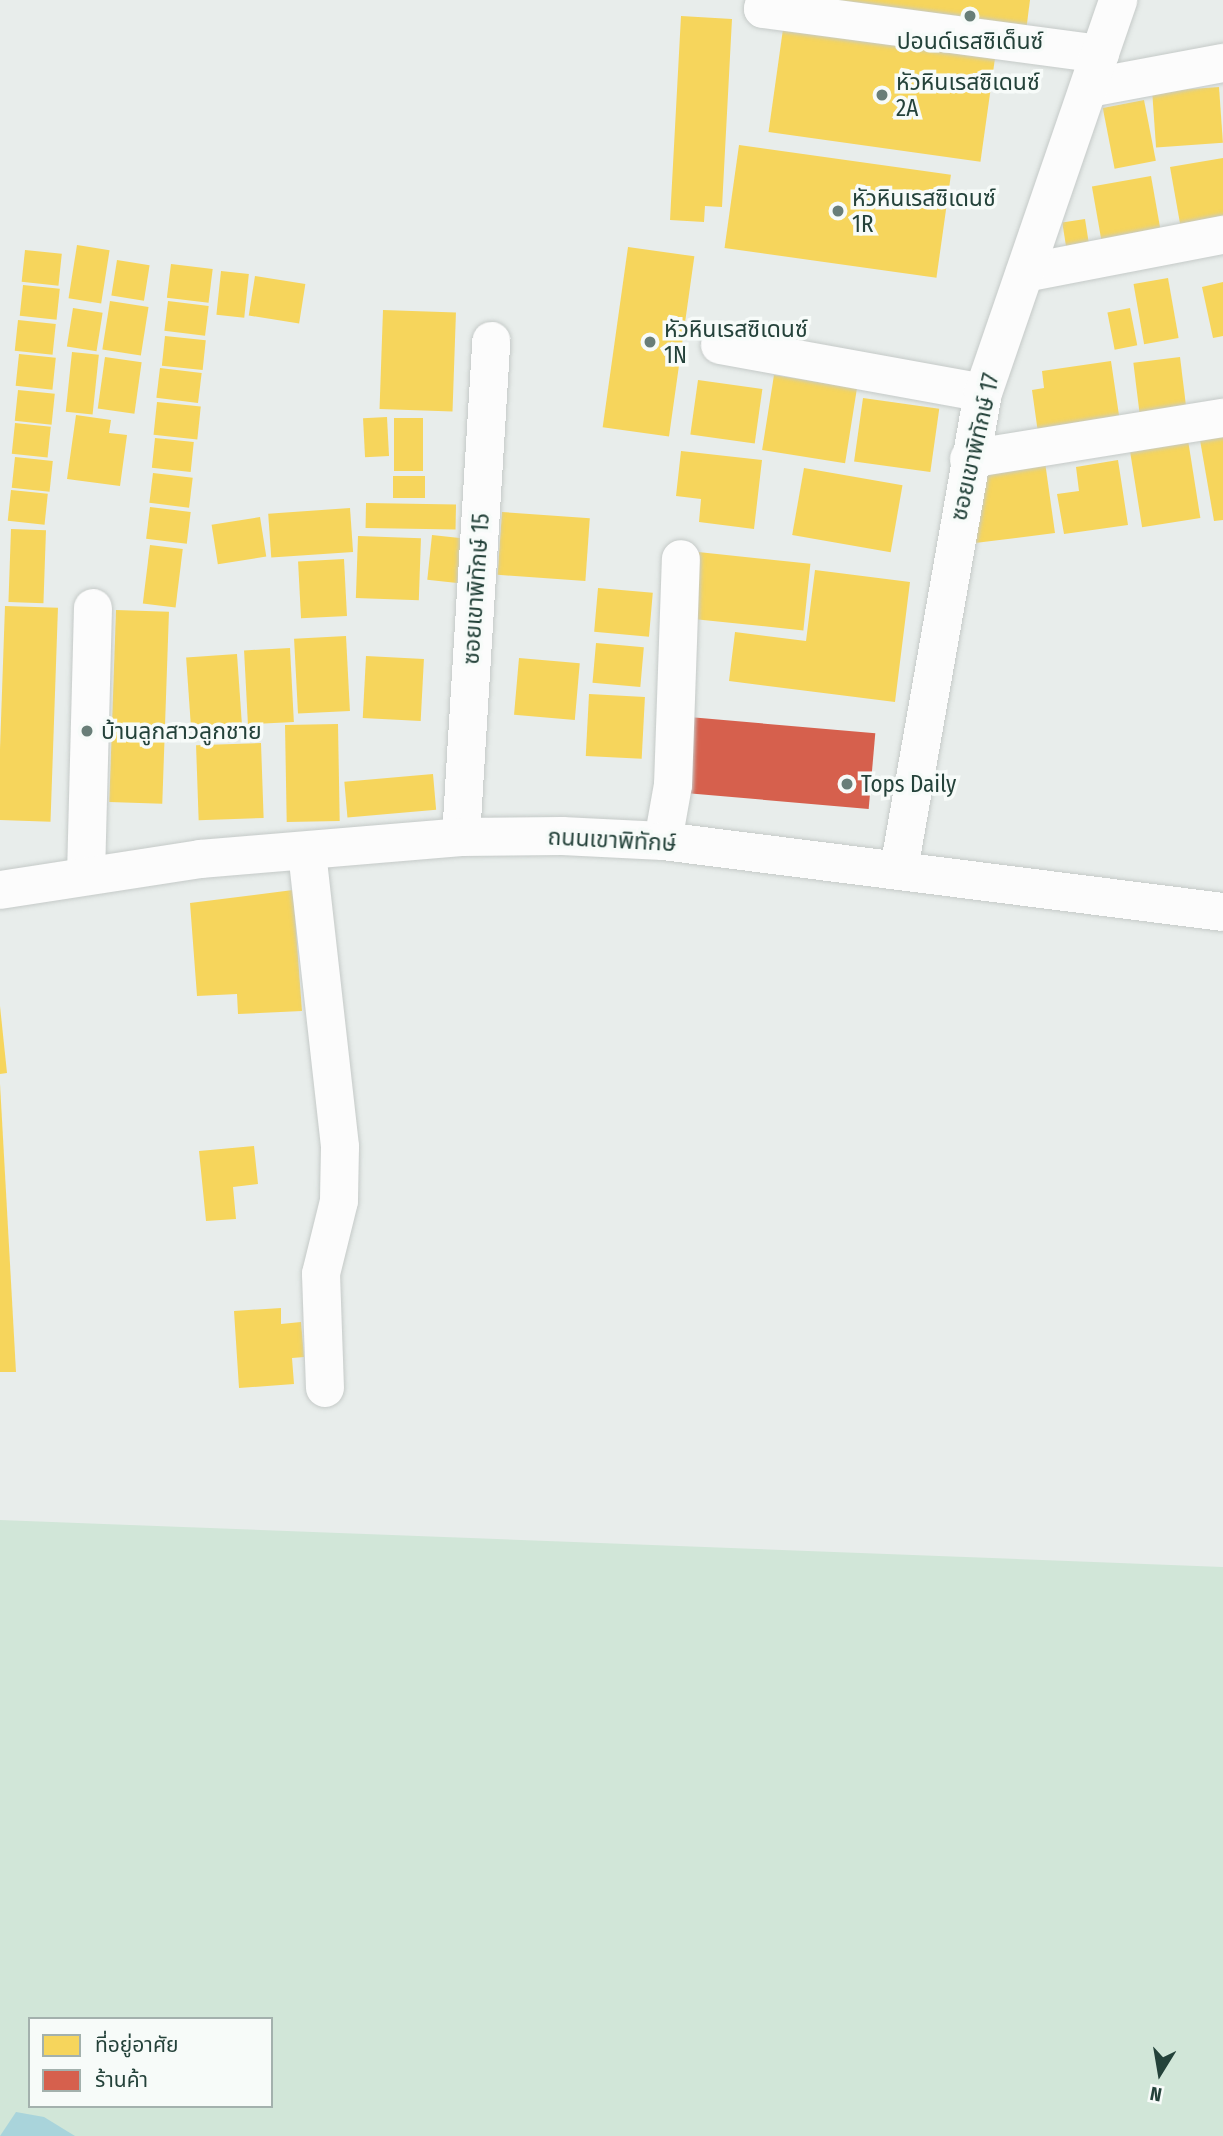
<!DOCTYPE html>
<meta charset="utf-8">
<style>
body{margin:0}
#map{position:relative;width:1223px;height:2136px;overflow:hidden;background:#e8edeb;font-family:"Fira Sans Condensed","Noto Sans Thai",sans-serif}
div>[style]{position:absolute}
.green>*{inset:0;background:#d1e6d8}
.water>*{inset:0;background:#a9d4db}
.homes>*{inset:0;background:#f6d55c;transform-origin:0 0}
.shops>*{inset:0;background:#d6604d;transform-origin:0 0}
.roads{filter:drop-shadow(0 0 2px #c5cac8) drop-shadow(0 0 2px #c5cac8)}
.minor>*{height:38px;margin:-19px;padding:0 19px;transform-origin:19px;border-radius:19px;background:#fcfcfc}
.dots>*{width:19px;height:19px;translate:-50% -50%;box-sizing:border-box;border:4px solid #f7fbf9;border-radius:50%}
span{translate:-50% -50%;white-space:nowrap;text-align:center;line-height:1.15;-webkit-text-stroke:7px #f7fbf9;paint-order:stroke}
.poi-label{font-size:23px;color:#24423a}
.left{translate:0 -50%;text-align:left}
.street-label{font-size:23px;color:#24423a}
.legend{position:absolute;left:28px;top:2017px;width:245px;height:91px;box-sizing:border-box;background:#f7fbf9;border:2px solid #a3b1ad;margin:0;padding:9px 12px;list-style:none;font-size:21px;color:#24423a}
.legend li{display:flex;align-items:center;gap:14px;height:35px}
.legend b{width:35px;border:2px solid #a3b1ad}
.north{position:absolute;left:1125px;top:2038px;width:70px;height:70px;-webkit-text-stroke:5px #f7fbf9;paint-order:stroke;rotate:191deg;font-size:19px;font-weight:700;line-height:28px;text-align:center;color:#24423a}
.north::after{content:'';display:block;margin:auto;width:24px;height:32px;background:#24423a;clip-path:polygon(50% 0,100% 100%,50% 72%,0 100%)}
</style>
<div id="map">
<div class="green">
<div style="clip-path:polygon(evenodd,0 1520px,1223px 1567px,1223px 2136px,0 2136px,0 1520px,30px 2019px,271px 2019px,271px 2106px,30px 2106px,30px 2019px)"></div>
</div>
<div class="water">
<div style="clip-path:polygon(16px 2112px,44px 2117px,75px 2136px,0 2136px)"></div>
</div>
<div class="homes">
<div style="clip-path:polygon(809px 0,1030px 0,1026px 31px)"></div>
<div style="clip-path:polygon(681px 16px,732px 19px,722px 207px,705px 206px,704px 222px,670px 220px)"></div>
<div style="left:783px;top:29px;width:214px;height:104px;rotate:8deg"></div>
<div style="left:1219px;top:87px;width:56px;height:67px;rotate:86deg"></div>
<div style="left:1144px;top:100px;width:62px;height:42px;rotate:79deg"></div>
<div style="left:739px;top:145px;width:214px;height:104px;rotate:8deg"></div>
<div style="clip-path:polygon(1223px 158px,1223px 221px,1181px 229px,1170px 167px)"></div>
<div style="left:1151px;top:176px;width:60px;height:60px;rotate:80deg"></div>
<div style="left:1085px;top:219px;width:26px;height:23px;rotate:81deg"></div>
<div style="left:77px;top:245px;width:33px;height:54px;rotate:9deg"></div>
<div style="left:628px;top:247px;width:67px;height:182px;rotate:8deg"></div>
<div style="left:25px;top:250px;width:37px;height:32px;rotate:6deg"></div>
<div style="left:117px;top:260px;width:33px;height:36px;rotate:9deg"></div>
<div style="left:171px;top:264px;width:42px;height:34px;rotate:7deg"></div>
<div style="left:221px;top:271px;width:28px;height:44px;rotate:6deg"></div>
<div style="left:255px;top:276px;width:51px;height:40px;rotate:9deg"></div>
<div style="left:1168px;top:278px;width:61px;height:35px;rotate:80deg"></div>
<div style="clip-path:polygon(1223px 282px,1223px 336px,1213px 338px,1202px 287px)"></div>
<div style="left:23px;top:285px;width:37px;height:31px;rotate:6deg"></div>
<div style="left:110px;top:301px;width:39px;height:49px;rotate:9deg"></div>
<div style="left:168px;top:301px;width:41px;height:30px;rotate:7deg"></div>
<div style="left:73px;top:308px;width:30px;height:39px;rotate:9deg"></div>
<div style="left:1130px;top:308px;width:38px;height:23px;rotate:79deg"></div>
<div style="left:383px;top:310px;width:73px;height:99px;rotate:2deg"></div>
<div style="left:18px;top:320px;width:38px;height:31px;rotate:6deg"></div>
<div style="left:165px;top:336px;width:41px;height:30px;rotate:6deg"></div>
<div style="left:72px;top:352px;width:27px;height:60px;rotate:6deg"></div>
<div style="left:19px;top:354px;width:37px;height:32px;rotate:6deg"></div>
<div style="left:105px;top:357px;width:37px;height:52px;rotate:8deg"></div>
<div style="left:1180px;top:357px;width:55px;height:47px;rotate:83deg"></div>
<div style="clip-path:polygon(1111px 361px,1120px 422px,1038px 433px,1032px 390px,1044px 388px,1042px 371px)"></div>
<div style="left:160px;top:368px;width:42px;height:30px;rotate:7deg"></div>
<div style="left:774px;top:375px;width:84px;height:76px;rotate:9deg"></div>
<div style="left:698px;top:380px;width:65px;height:55px;rotate:8deg"></div>
<div style="left:18px;top:390px;width:37px;height:31px;rotate:6deg"></div>
<div style="left:863px;top:398px;width:77px;height:64px;rotate:8deg"></div>
<div style="left:157px;top:402px;width:44px;height:33px;rotate:6deg"></div>
<div style="clip-path:polygon(76px 415px,111px 420px,109px 433px,127px 435px,120px 486px,67px 479px)"></div>
<div style="left:387px;top:417px;width:39px;height:24px;rotate:87deg"></div>
<div style="left:394px;top:418px;width:29px;height:53px"></div>
<div style="left:15px;top:423px;width:36px;height:31px;rotate:6deg"></div>
<div style="clip-path:polygon(1223px 436px,1223px 520px,1214px 521px,1200px 440px)"></div>
<div style="left:155px;top:438px;width:39px;height:30px;rotate:6deg"></div>
<div style="left:1188px;top:440px;width:79px;height:59px;rotate:81deg"></div>
<div style="clip-path:polygon(681px 451px,762px 460px,754px 529px,699px 522px,701px 499px,676px 496px)"></div>
<div style="clip-path:polygon(1044px 455px,1055px 533px,975px 543px,985px 472px)"></div>
<div style="left:15px;top:457px;width:38px;height:31px;rotate:6deg"></div>
<div style="clip-path:polygon(1118px 460px,1128px 525px,1064px 534px,1057px 494px,1079px 491px,1076px 467px)"></div>
<div style="left:804px;top:468px;width:100px;height:68px;rotate:10deg"></div>
<div style="left:153px;top:473px;width:40px;height:30px;rotate:7deg"></div>
<div style="left:393px;top:476px;width:32px;height:22px"></div>
<div style="left:11px;top:490px;width:37px;height:31px;rotate:6deg"></div>
<div style="left:366px;top:503px;width:90px;height:25px;rotate:1deg"></div>
<div style="left:150px;top:507px;width:41px;height:32px;rotate:7deg"></div>
<div style="left:350px;top:508px;width:44px;height:82px;rotate:86deg"></div>
<div style="left:502px;top:512px;width:88px;height:63px;rotate:4deg"></div>
<div style="left:260px;top:517px;width:40px;height:49px;rotate:81deg"></div>
<div style="left:11px;top:529px;width:35px;height:73px;rotate:2deg"></div>
<div style="left:432px;top:535px;width:30px;height:45px;rotate:6deg"></div>
<div style="left:358px;top:536px;width:63px;height:62px;rotate:2deg"></div>
<div style="left:150px;top:545px;width:33px;height:59px;rotate:7deg"></div>
<div style="left:698px;top:552px;width:113px;height:67px;rotate:6deg"></div>
<div style="left:344px;top:559px;width:57px;height:46px;rotate:87deg"></div>
<div style="clip-path:polygon(815px 570px,910px 582px,895px 702px,729px 681px,735px 632px,806px 641px)"></div>
<div style="left:598px;top:588px;width:55px;height:44px;rotate:5deg"></div>
<div style="left:5px;top:606px;width:53px;height:214px;rotate:2deg"></div>
<div style="left:116px;top:610px;width:53px;height:192px;rotate:2deg"></div>
<div style="left:346px;top:636px;width:75px;height:52px;rotate:87deg"></div>
<div style="left:596px;top:643px;width:48px;height:40px;rotate:5deg"></div>
<div style="left:290px;top:648px;width:74px;height:46px;rotate:87deg"></div>
<div style="left:237px;top:654px;width:73px;height:51px;rotate:86deg"></div>
<div style="left:366px;top:656px;width:58px;height:62px;rotate:3deg"></div>
<div style="left:519px;top:658px;width:61px;height:57px;rotate:5deg"></div>
<div style="left:589px;top:694px;width:56px;height:62px;rotate:3deg"></div>
<div style="left:338px;top:724px;width:97px;height:53px;rotate:89deg"></div>
<div style="left:261px;top:743px;width:75px;height:65px;rotate:88deg"></div>
<div style="left:433px;top:774px;width:36px;height:89px;rotate:85deg"></div>
<div style="clip-path:polygon(293px 890px,302px 1011px,238px 1014px,237px 994px,197px 996px,190px 903px)"></div>
<div style="clip-path:polygon(0 1006px,7px 1073px,0 1074px)"></div>
<div style="clip-path:polygon(0 1084px,16px 1372px,0 1372px)"></div>
<div style="clip-path:polygon(254px 1146px,258px 1184px,233px 1187px,236px 1219px,206px 1221px,199px 1151px)"></div>
<div style="clip-path:polygon(281px 1308px,281px 1324px,301px 1322px,304px 1357px,292px 1358px,294px 1384px,239px 1388px,234px 1311px)"></div>
</div>
<div class="shops">
<div style="left:689px;top:717px;width:187px;height:76px;rotate:5deg"></div>
</div>
<div class="roads">
<div class="minor">
<div style="left:765px;top:0;width:9px;rotate:103deg"></div>
<div style="left:763px;top:9px;width:340px;rotate:7.6deg"></div>
<div style="left:1089px;top:88px;width:136px;rotate:-10.6deg"></div>
<div style="left:1025px;top:273px;width:202px;rotate:-10.9deg"></div>
<div style="left:720px;top:345px;width:267px;rotate:10.3deg"></div>
<div style="left:969px;top:459px;width:257px;rotate:-9.2deg"></div>
<div style="left:461px;top:837px;width:497px;rotate:-86.5deg"></div>
<div style="left:663px;top:841px;width:57px;rotate:-79.9deg"></div>
<div style="left:673px;top:785px;width:226px;rotate:-88deg"></div>
<div style="left:307px;top:852px;width:297px;rotate:83.6deg"></div>
<div style="left:340px;top:1147px;width:54px;rotate:91.1deg"></div>
<div style="left:339px;top:1201px;width:75px;rotate:103.9deg"></div>
<div style="left:321px;top:1274px;width:114px;rotate:88deg"></div>
<div style="left:899px;top:869px;width:483px;rotate:-80deg"></div>
<div style="left:983px;top:393px;width:416px;rotate:-71deg"></div>
<div style="left:86px;top:875px;width:267px;rotate:-88.5deg"></div>
<div style="left:0;top:890px;width:202px;rotate:-8.8deg"></div>
<div style="left:200px;top:859px;width:262px;rotate:-4.8deg"></div>
<div style="left:461px;top:837px;width:101px;rotate:-0.6deg"></div>
<div style="left:562px;top:836px;width:101px;rotate:2.8deg"></div>
<div style="left:663px;top:841px;width:564px;rotate:7.23deg"></div>
</div>
</div>
<div class="dots">
<div style="left:970px;top:16px;background:#697e78"></div>
<div style="left:882px;top:95px;background:#697e78"></div>
<div style="left:838px;top:211px;background:#697e78"></div>
<div style="left:650px;top:342px;background:#697e78"></div>
<div style="left:87px;top:731px;background:#697e78"></div>
<div style="left:847px;top:784px;background:#697e78"></div>
</div>
<div class="poi-label">
<span style="left:970px;top:41px">ปอนด์เรสซิเด็นซ์</span>
<span class="left" style="left:896px;top:95px">หัวหินเรสซิเดนซ์<br>2A</span>
<span class="left" style="left:852px;top:211px">หัวหินเรสซิเดนซ์<br>1R</span>
<span class="left" style="left:664px;top:342px">หัวหินเรสซิเดนซ์<br>1N</span>
<span class="left" style="left:101px;top:731px">บ้านลูกสาวลูกชาย</span>
<span class="left" style="left:861px;top:784px">Tops Daily</span>
</div>
<div class="street-label">
<span style="left:975px;top:447px;rotate:-77deg">ซอยเขาพิทักษ์ 17</span>
<span style="left:476px;top:589px;rotate:-86deg">ซอยเขาพิทักษ์ 15</span>
<span style="left:612px;top:840px;rotate:3deg">ถนนเขาพิทักษ์</span>
</div>
<ul class="legend">
<li><b style="height:19px;background:#f6d55c"></b>ที่อยู่อาศัย</li>
<li><b style="height:19px;background:#d6604d"></b>ร้านค้า</li>
</ul>
<div class="north">N</div>
</div>
